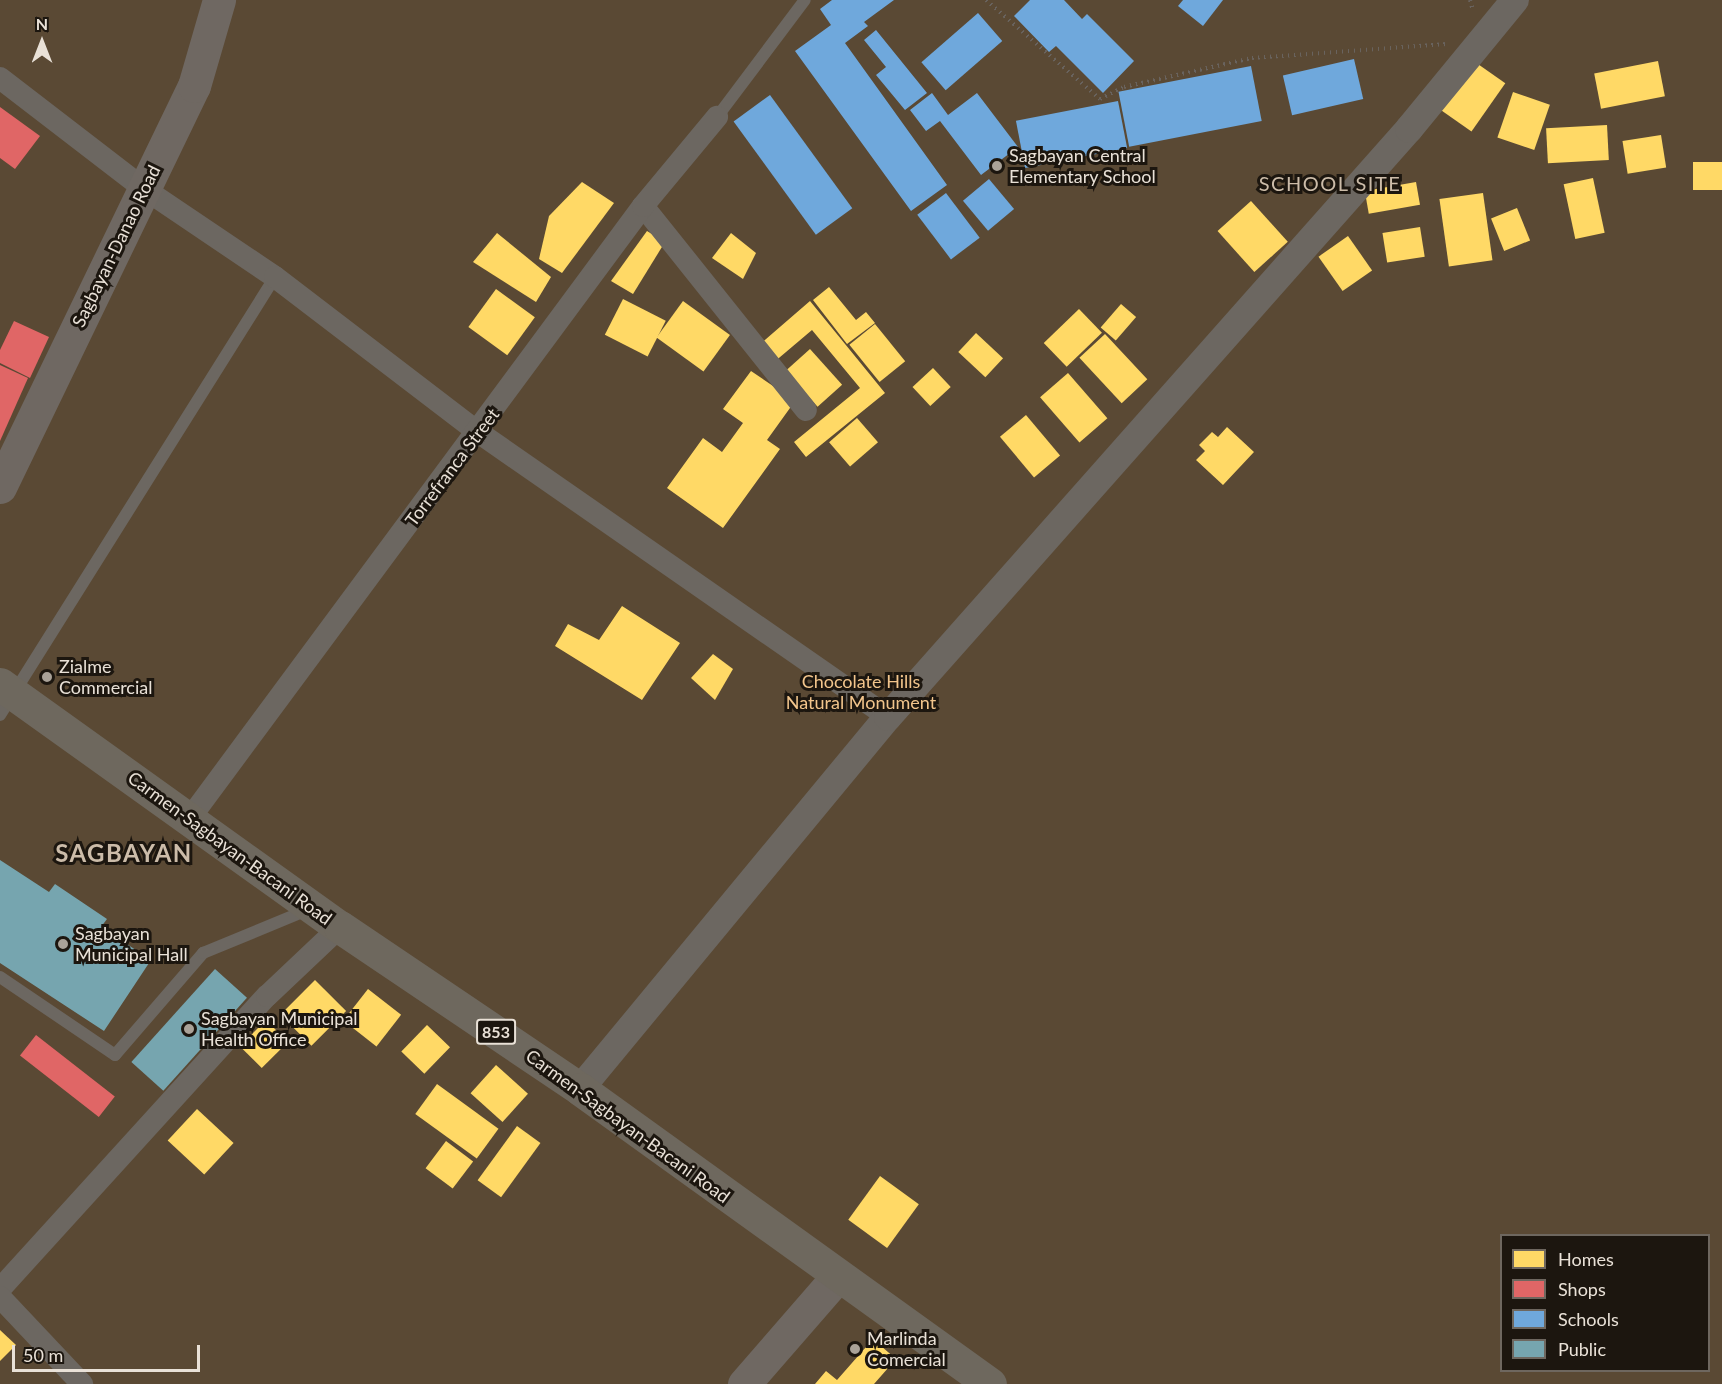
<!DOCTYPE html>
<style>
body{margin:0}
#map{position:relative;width:1722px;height:1384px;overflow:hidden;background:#342c23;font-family:Lato,sans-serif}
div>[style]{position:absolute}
.green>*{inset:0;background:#5a4934}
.homes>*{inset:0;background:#ffd966;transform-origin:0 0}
.shops>*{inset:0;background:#e06666;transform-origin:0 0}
.schools>*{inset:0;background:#6fa8dc;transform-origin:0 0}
.public>*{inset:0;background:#76a5af;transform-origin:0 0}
.path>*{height:4px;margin-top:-2px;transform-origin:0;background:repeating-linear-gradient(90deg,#69635e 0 1.5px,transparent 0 6px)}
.service>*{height:12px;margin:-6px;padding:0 6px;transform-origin:6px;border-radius:6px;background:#6c6761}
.minor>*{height:22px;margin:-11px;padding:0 11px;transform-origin:11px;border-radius:11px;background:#6c6761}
.tertiary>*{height:28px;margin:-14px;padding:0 14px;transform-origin:14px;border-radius:14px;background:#6c6761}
.secondary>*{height:33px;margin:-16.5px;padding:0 16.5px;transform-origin:16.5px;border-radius:16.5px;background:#6f6862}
.primary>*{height:33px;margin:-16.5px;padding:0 16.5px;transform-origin:16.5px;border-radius:16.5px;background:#6e685e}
.dots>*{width:16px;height:16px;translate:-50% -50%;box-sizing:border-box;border:3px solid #1c160f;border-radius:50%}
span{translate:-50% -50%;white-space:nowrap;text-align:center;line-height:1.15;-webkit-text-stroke:6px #1c160f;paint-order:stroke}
.shield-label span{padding:2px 4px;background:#1c160f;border:2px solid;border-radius:4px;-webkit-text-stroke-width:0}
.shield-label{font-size:16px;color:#e9e1d7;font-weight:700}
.poi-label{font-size:18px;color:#e9e1d7}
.left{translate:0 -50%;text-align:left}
.street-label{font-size:18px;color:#e9e1d7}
.park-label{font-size:18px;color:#f2c58c}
.neighbourhood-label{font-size:20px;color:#ccbca9;letter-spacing:1.5px}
.district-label{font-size:24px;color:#ccbca9;font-weight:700;letter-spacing:1.5px}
.legend{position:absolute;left:1500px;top:1234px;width:210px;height:138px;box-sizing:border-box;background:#1c160f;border:2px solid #6e675f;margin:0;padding:8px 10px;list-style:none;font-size:18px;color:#e9e1d7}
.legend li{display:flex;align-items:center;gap:12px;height:30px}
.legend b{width:30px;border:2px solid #6e675f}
.north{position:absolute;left:12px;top:12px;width:60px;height:60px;-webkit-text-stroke:4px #1c160f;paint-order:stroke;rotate:0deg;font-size:16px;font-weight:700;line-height:24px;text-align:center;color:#e9e1d7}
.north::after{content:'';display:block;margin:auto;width:21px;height:27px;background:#e9e1d7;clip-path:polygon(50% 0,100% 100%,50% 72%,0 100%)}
.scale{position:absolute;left:12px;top:1345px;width:188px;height:27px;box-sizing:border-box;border:3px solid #e9e1d7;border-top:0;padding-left:8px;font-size:18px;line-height:21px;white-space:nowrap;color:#e9e1d7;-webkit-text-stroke:4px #1c160f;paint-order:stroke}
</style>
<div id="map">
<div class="green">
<div style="clip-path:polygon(evenodd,0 0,1722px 0,1722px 1384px,0 1384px,0 0,1502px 1236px,1708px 1236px,1708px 1370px,1502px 1370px,1502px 1236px)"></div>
</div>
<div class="homes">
<div style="left:1658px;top:61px;width:36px;height:65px;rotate:79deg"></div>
<div style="left:1475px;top:62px;width:37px;height:59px;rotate:35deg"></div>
<div style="left:1513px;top:92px;width:39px;height:48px;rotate:19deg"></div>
<div style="left:1607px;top:125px;width:35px;height:61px;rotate:87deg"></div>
<div style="left:1661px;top:135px;width:33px;height:39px;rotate:81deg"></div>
<div style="left:1722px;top:162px;width:28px;height:29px;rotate:90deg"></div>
<div style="left:1593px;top:178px;width:56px;height:30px;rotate:78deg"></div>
<div style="clip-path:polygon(582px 182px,614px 203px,562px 273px,539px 259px,549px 216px)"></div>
<div style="left:1416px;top:182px;width:23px;height:52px;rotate:80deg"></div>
<div style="left:1483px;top:193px;width:68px;height:44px;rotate:82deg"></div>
<div style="left:1251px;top:201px;width:55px;height:45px;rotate:48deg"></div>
<div style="left:1517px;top:208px;width:35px;height:28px;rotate:68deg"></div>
<div style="left:1420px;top:227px;width:30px;height:38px;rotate:81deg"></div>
<div style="clip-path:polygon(647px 231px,665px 242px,633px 294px,611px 281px)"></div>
<div style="clip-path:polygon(497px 233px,551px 277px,536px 302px,473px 262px)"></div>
<div style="clip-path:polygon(731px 233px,756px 253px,743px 279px,712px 258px)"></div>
<div style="left:1348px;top:236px;width:42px;height:36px;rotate:55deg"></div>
<div style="clip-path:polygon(829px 287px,856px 320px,866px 312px,875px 323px,847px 344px,813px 300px)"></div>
<div style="left:496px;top:289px;width:48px;height:47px;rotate:36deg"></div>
<div style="left:623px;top:299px;width:48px;height:40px;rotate:27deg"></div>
<div style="left:683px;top:301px;width:58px;height:45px;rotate:36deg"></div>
<div style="clip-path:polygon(810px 301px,885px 393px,806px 457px,794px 442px,860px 388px,812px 330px,773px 363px,758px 346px)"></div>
<div style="left:1121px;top:304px;width:20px;height:31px;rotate:41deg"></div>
<div style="left:1079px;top:309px;width:33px;height:49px;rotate:46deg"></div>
<div style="left:875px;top:324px;width:48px;height:33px;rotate:51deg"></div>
<div style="left:976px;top:333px;width:37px;height:26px;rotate:43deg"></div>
<div style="left:1105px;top:334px;width:62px;height:35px;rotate:47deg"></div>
<div style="left:810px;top:349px;width:48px;height:33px;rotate:48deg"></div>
<div style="left:933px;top:368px;width:26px;height:28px;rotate:47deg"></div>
<div style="clip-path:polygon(751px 371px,795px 401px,767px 440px,780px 449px,723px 528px,667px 488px,703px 438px,722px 452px,743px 423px,723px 409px)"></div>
<div style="left:1068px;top:373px;width:60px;height:37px;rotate:49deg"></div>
<div style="left:1026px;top:415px;width:53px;height:34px;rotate:50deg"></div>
<div style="left:857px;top:418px;width:32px;height:37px;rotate:49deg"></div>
<div style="clip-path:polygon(1227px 427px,1254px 452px,1223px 485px,1196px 460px,1205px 451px,1199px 445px,1212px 432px,1218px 437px)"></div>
<div style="clip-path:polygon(622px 606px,680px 643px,642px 700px,555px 646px,568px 624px,599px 640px)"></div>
<div style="clip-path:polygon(713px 654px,733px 669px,715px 700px,691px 678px)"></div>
<div style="left:315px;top:980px;width:44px;height:49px;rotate:45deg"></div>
<div style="left:368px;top:989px;width:42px;height:40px;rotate:38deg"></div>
<div style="left:266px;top:1020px;width:31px;height:37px;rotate:45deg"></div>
<div style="left:427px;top:1025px;width:32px;height:37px;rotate:44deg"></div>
<div style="left:496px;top:1065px;width:43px;height:38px;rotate:42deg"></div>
<div style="left:437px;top:1084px;width:76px;height:37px;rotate:36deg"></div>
<div style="left:197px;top:1109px;width:50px;height:43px;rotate:43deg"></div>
<div style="left:517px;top:1126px;width:29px;height:67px;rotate:36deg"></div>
<div style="left:446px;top:1141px;width:34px;height:34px;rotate:37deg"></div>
<div style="left:880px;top:1176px;width:48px;height:54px;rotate:36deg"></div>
<div style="clip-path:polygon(0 1330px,16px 1345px,0 1361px)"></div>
<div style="clip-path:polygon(873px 1339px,896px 1359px,874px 1384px,815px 1384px,826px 1371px,837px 1380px)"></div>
</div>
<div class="shops">
<div style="clip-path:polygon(0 107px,40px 136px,15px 169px,0 158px)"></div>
<div style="clip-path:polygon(14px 321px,49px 337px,30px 378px,0 363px,0 350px)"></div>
<div style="clip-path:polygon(0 365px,28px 378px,0 441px)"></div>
<div style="left:36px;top:1035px;width:100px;height:26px;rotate:38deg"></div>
</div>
<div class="schools">
<div style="clip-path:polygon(832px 0,894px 0,864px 22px,868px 26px,845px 43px,947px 185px,911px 211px,795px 51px,831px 25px,820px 9px)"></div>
<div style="clip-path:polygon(1030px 0,1064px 0,1082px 19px,1087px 14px,1134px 61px,1103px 93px,1056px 46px,1049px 52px,1014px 16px)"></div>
<div style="clip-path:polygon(1183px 0,1223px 0,1203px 26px,1178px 6px)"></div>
<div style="left:978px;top:13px;width:37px;height:75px;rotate:49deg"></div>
<div style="clip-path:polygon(876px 30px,927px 93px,905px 110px,876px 75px,886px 67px,864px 40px)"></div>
<div style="left:1354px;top:59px;width:41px;height:73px;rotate:77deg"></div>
<div style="left:1251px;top:66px;width:56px;height:135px;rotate:79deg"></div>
<div style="clip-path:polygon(932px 93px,948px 115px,977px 93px,1018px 147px,981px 175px,940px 121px,926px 131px,910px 110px)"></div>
<div style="left:770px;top:95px;width:140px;height:45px;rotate:54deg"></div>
<div style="left:1118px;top:101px;width:48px;height:104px;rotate:79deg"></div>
<div style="left:989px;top:179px;width:39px;height:34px;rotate:50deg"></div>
<div style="left:946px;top:193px;width:56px;height:36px;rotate:53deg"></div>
</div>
<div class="public">
<div style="clip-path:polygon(0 860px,49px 892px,55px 884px,107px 919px,101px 927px,151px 960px,104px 1031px,0 963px)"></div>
<div style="left:215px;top:969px;width:43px;height:125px;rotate:42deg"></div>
</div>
<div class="path">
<div style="left:986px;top:0;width:151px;rotate:41deg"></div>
<div style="left:1100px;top:99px;width:27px;rotate:-27deg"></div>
<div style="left:1124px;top:87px;width:131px;rotate:-12.8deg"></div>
<div style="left:1252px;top:58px;width:195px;rotate:-4.1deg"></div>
<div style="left:1470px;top:0;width:11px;rotate:75deg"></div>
</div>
<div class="service">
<div style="left:717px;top:117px;width:146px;rotate:-53.1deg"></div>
<div style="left:0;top:715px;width:517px;rotate:-57.88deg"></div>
<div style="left:0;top:977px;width:139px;rotate:34.1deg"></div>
<div style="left:115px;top:1055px;width:135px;rotate:-49.2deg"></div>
<div style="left:203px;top:953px;width:116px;rotate:-22.4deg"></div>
</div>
<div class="minor">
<div style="left:0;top:78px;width:180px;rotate:37.6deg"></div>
<div style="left:143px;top:188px;width:159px;rotate:34deg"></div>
<div style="left:275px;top:277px;width:255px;rotate:37.4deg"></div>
<div style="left:478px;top:432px;width:499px;rotate:34.8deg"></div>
<div style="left:643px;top:206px;width:261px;rotate:51.4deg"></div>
<div style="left:190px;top:818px;width:761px;rotate:-53.49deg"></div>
<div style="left:643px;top:206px;width:116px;rotate:-50.3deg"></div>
<div style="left:0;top:1289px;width:396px;rotate:-47.7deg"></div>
<div style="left:267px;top:996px;width:100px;rotate:-43.4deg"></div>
<div style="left:0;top:1297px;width:120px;rotate:46.7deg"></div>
</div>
<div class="tertiary">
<div style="left:580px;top:1089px;width:483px;rotate:-50.4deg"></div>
<div style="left:888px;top:717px;width:786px;rotate:-48.46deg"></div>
<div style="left:1409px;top:129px;width:167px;rotate:-50.6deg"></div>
</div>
<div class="secondary">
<div style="left:0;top:487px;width:445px;rotate:-64.2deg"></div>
<div style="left:194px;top:86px;width:90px;rotate:-73.8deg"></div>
<div style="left:744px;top:1384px;width:142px;rotate:-49deg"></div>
</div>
<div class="primary">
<div style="left:0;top:684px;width:418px;rotate:35.6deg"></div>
<div style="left:340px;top:927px;width:290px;rotate:34deg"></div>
<div style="left:580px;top:1089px;width:505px;rotate:35.74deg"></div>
</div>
<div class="dots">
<div style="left:997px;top:166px;background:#aaa298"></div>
<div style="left:47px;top:677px;background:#aaa298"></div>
<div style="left:63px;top:944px;background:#aaa298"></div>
<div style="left:189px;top:1029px;background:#aaa298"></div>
<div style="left:855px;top:1349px;background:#aaa298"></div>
</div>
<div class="shield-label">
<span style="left:496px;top:1032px">853</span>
</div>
<div class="poi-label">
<span class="left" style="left:1009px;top:166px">Sagbayan Central<br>Elementary School</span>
<span class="left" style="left:59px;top:677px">Zialme<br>Commercial</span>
<span class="left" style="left:75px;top:944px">Sagbayan<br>Municipal Hall</span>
<span class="left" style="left:201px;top:1029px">Sagbayan Municipal<br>Health Office</span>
<span class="left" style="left:867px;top:1349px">Marlinda<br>Comercial</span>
</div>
<div class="street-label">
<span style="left:116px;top:246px;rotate:-64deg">Sagbayan-Danao Road</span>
<span style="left:452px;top:467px;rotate:-53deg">Torrefranca Street</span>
<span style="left:230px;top:848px;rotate:36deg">Carmen-Sagbayan-Bacani Road</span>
<span style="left:628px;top:1126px;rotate:36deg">Carmen-Sagbayan-Bacani Road</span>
</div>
<div class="park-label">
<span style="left:861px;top:692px">Chocolate Hills<br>Natural Monument</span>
</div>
<div class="neighbourhood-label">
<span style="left:1330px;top:183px">SCHOOL SITE</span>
</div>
<div class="district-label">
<span style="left:124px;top:853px">SAGBAYAN</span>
</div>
<ul class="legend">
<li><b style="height:16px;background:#ffd966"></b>Homes</li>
<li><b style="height:16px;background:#e06666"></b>Shops</li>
<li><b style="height:16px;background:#6fa8dc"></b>Schools</li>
<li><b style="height:16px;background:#76a5af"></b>Public</li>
</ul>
<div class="north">N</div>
<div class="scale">50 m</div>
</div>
